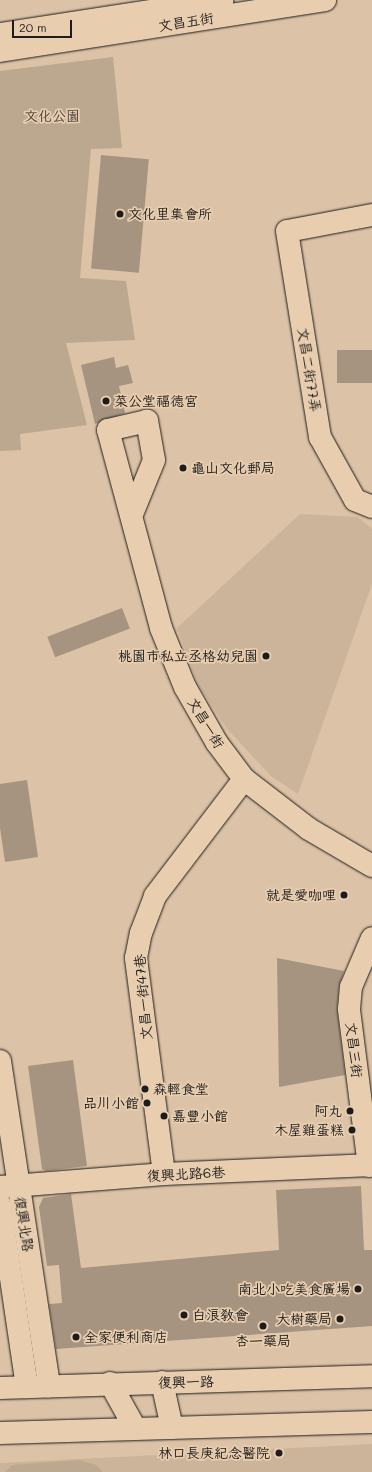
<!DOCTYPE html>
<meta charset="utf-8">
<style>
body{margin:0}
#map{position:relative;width:372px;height:1472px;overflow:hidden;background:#dcc2a6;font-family:Mali,"LXGW WenKai TC",sans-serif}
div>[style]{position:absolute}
.built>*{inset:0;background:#ccb49b}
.green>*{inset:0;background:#bca78f}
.building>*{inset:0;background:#a69480;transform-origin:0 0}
.roads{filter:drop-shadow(0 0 1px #1c1c1c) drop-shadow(0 0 1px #1c1c1c)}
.minor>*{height:22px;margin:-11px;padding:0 11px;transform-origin:11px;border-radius:11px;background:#e8cdaf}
.major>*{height:22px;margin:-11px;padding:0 11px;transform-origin:11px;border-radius:11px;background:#e8cdaf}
.dots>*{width:11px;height:11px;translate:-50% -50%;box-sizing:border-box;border:2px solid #e8cdaf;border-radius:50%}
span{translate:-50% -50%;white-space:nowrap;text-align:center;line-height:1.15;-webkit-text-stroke:3.5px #e8cdaf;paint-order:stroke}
.street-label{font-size:14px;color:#1c1c1c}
.park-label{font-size:14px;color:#443f39}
.poi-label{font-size:14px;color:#1c1c1c}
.left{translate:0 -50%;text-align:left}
.right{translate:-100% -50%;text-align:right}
.scale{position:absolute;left:12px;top:20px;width:60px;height:18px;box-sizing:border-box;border:2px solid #1c1c1c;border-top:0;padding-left:5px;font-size:12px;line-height:14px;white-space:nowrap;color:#1c1c1c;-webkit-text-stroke:3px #e8cdaf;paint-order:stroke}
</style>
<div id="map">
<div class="built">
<div style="clip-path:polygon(300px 514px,358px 517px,372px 529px,372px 584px,298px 794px,271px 776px,227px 729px,198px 685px,177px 628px)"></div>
<div style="clip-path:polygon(372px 1444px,372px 1472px,0 1472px,0 1463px)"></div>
</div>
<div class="green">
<div style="clip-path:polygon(113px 57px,122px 148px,91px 149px,80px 278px,126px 281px,135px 340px,66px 343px,87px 425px,20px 434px,21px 450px,0 451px,0 71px)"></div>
<div style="clip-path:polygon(80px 1460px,96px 1465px,103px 1472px,5px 1472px,12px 1465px)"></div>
</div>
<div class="building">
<div style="left:101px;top:155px;width:48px;height:114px;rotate:5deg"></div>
<div style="left:372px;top:350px;width:33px;height:35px;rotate:90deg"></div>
<div style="clip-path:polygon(114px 357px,116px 368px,128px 365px,133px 383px,119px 386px,125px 413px,95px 424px,81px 365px)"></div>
<div style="left:122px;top:608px;width:22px;height:80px;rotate:69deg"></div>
<div style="clip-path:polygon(27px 780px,38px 857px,5px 862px,0 828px,0 784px)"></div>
<div style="clip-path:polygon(277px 958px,344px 971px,339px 986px,337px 1008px,345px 1075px,279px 1087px)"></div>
<div style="clip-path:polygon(73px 1060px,87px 1166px,46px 1171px,42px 1169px,28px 1066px)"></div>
<div style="clip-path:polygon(361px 1186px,364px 1250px,372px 1250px,372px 1326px,56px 1349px,49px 1304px,62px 1303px,59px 1265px,47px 1266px,39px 1207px,43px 1198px,71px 1194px,81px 1268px,279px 1250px,276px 1190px)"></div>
</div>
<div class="roads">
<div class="minor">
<div style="left:0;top:34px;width:225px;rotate:-8.7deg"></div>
<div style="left:0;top:51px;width:329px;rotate:-8.9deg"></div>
<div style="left:372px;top:215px;width:86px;rotate:169.3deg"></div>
<div style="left:287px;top:231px;width:209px;rotate:80.9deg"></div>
<div style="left:320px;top:437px;width:72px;rotate:60.9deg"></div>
<div style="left:355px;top:500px;width:18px;rotate:22deg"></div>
<div style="left:132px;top:514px;width:58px;rotate:-67.8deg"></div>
<div style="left:154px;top:460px;width:40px;rotate:-100deg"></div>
<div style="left:147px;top:421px;width:40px;rotate:167deg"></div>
<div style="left:108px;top:430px;width:205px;rotate:75deg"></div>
<div style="left:161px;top:628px;width:64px;rotate:67.9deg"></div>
<div style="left:185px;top:687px;width:64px;rotate:60.3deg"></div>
<div style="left:217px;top:743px;width:45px;rotate:53.1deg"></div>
<div style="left:244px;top:779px;width:82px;rotate:37.6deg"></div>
<div style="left:309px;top:829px;width:73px;rotate:30.4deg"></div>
<div style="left:0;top:1061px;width:329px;rotate:81.4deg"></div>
<div style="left:369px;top:1166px;width:158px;rotate:-97.3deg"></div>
<div style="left:349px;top:1009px;width:22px;rotate:-85deg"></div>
<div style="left:351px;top:987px;width:53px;rotate:-66.8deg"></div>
<div style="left:164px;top:1174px;width:218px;rotate:-97.4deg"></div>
<div style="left:136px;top:958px;width:25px;rotate:-79deg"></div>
<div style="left:141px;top:933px;width:40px;rotate:-69deg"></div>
<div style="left:155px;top:896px;width:147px;rotate:-52.7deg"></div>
<div style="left:0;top:1187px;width:165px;rotate:-4.5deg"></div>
<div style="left:164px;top:1174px;width:208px;rotate:-2.5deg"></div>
<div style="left:0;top:1204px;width:185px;rotate:81.6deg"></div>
</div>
<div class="major">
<div style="left:162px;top:1382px;width:47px;rotate:77.7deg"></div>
<div style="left:110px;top:1383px;width:51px;rotate:60.9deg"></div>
<div style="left:0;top:1388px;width:372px;rotate:-1.8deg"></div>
<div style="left:0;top:1433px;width:372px;rotate:-1.7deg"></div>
</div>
</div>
<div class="dots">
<div style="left:120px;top:214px;background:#1c1c1c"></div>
<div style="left:106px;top:401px;background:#1c1c1c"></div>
<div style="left:183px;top:468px;background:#1c1c1c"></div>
<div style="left:266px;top:656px;background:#1c1c1c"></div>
<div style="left:344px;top:895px;background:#1c1c1c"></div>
<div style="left:145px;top:1089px;background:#1c1c1c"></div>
<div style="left:147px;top:1103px;background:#1c1c1c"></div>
<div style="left:350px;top:1111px;background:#1c1c1c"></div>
<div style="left:164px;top:1116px;background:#1c1c1c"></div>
<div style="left:352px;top:1130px;background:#1c1c1c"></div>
<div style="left:358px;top:1289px;background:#1c1c1c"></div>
<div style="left:184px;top:1315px;background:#1c1c1c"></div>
<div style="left:340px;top:1319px;background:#1c1c1c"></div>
<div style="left:263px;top:1326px;background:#1c1c1c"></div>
<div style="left:76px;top:1337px;background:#1c1c1c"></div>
<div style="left:279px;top:1453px;background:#1c1c1c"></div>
</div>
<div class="street-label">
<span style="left:186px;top:22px;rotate:-9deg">文昌五街</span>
<span style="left:309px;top:370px;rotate:81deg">文昌二街77弄</span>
<span style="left:206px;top:723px;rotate:59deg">文昌一街</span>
<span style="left:143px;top:997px;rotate:-95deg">文昌一街47巷</span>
<span style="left:354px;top:1050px;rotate:83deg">文昌三街</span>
<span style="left:186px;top:1174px;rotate:-3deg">復興北路6巷</span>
<span style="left:24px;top:1224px;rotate:81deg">復興北路</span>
<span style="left:186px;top:1382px;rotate:-1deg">復興一路</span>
</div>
<div class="park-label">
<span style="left:52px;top:116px">文化公園</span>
</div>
<div class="poi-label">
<span class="left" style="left:128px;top:214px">文化里集會所</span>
<span class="left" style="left:114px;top:401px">菜公堂福德宮</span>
<span class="left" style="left:191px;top:468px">龜山文化郵局</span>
<span class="right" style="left:258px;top:656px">桃園市私立丞格幼兒園</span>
<span class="right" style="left:336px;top:895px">就是愛咖哩</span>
<span class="left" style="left:153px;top:1089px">森輕食堂</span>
<span class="right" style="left:139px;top:1103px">品川小館</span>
<span class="right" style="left:342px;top:1111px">阿丸</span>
<span class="left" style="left:172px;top:1116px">嘉豐小館</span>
<span class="right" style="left:344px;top:1130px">木屋雞蛋糕</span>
<span class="right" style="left:350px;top:1289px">南北小吃美食廣場</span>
<span class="left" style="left:192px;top:1315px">白浪教會</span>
<span class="right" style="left:332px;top:1319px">大樹藥局</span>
<span class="left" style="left:84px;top:1337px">全家便利商店</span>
<span style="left:263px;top:1341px">杏一藥局</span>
<span class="right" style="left:270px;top:1453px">林口長庚紀念醫院</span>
</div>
<div class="scale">20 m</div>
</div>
